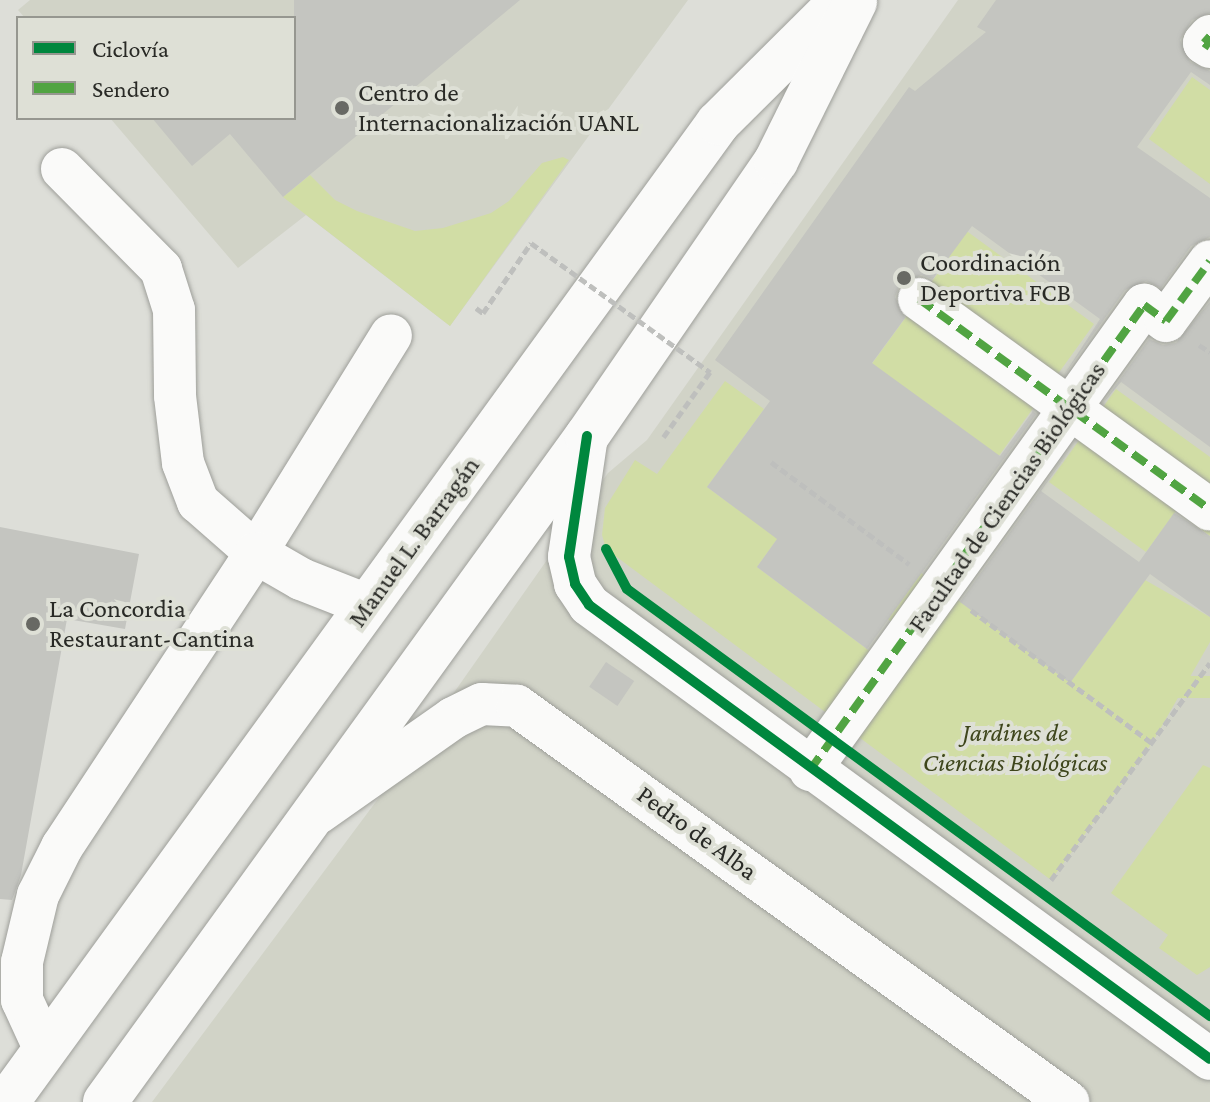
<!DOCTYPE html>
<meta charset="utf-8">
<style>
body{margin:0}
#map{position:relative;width:1210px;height:1102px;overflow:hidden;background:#ddded8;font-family:"Crimson Pro",serif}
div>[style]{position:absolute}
.built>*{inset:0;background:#d1d3c7}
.green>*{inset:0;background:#d1dda5;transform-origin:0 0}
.building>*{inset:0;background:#c4c5c0;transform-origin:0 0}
.path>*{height:5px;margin-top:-2.5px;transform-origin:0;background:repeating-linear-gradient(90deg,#bebfbd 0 8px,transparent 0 12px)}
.roads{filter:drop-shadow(0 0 2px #9e9f9a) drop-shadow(0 0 2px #9e9f9a)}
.minor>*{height:42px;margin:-21px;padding:0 21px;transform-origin:21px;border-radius:21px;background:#fafaf9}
.highway>*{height:44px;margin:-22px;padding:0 22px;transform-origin:22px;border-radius:22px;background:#fafaf9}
.path-bridge>*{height:5px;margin-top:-2.5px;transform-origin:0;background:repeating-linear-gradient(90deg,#bebfbd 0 8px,transparent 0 12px)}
.quiet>*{height:8px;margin-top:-4px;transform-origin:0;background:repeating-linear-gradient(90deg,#51a442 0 16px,transparent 0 24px)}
.cycleway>*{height:10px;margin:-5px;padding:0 5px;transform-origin:5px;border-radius:5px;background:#00873e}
.dots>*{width:22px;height:22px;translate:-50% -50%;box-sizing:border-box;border:4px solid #dee0d6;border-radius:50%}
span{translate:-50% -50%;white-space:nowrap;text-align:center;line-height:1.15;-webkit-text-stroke:8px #dee0d6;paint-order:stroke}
.poi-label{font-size:26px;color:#292a26}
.left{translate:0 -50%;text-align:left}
.street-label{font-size:26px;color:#292a26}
.park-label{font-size:26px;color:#3e461c;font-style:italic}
.legend{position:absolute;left:16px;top:16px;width:280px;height:104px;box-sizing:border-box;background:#dee0d6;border:2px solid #969790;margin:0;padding:10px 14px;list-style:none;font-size:24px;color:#292a26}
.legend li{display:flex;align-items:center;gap:16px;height:40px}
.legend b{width:40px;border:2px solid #969790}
</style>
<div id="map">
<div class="built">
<div style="clip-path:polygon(30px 0,688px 0,450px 326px,306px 215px,238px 268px,110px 118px,294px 118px,294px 18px,25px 18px,18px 10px)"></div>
<div style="clip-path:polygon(958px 0,1210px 0,1210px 1102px,152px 1102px,401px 768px,608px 473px,647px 440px)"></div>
</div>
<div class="green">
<div style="clip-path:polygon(1192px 77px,1210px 90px,1210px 184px,1149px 139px)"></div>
<div style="clip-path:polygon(563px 157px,569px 160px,450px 326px,283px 197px,310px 175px,335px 200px,357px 211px,415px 231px,443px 228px,491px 213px,509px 201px,542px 163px)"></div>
<div style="clip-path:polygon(957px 224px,1094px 324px,998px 457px,871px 365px,949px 258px)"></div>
<div style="clip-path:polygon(evenodd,725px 381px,764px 409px,707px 487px,737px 509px,771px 462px,1070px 683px,1145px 580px,1210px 617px,1210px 642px,1152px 743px,1051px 880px,606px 549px,602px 535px,605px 508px,635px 460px,657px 474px,725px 381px,778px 538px,909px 635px,887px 664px,757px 567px,778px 538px)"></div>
<div style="clip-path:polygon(1116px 389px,1210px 457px,1210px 536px,1176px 511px,1146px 552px,1049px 482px)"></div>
<div style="left:1210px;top:676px;width:22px;height:244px;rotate:90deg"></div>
<div style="clip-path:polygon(1203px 765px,1210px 768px,1210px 967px,1197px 975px,1159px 948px,1168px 935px,1111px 893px)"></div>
</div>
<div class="building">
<div style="clip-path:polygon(294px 0,520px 0,283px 197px,230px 134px,192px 166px,152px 118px,294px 118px)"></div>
<div style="clip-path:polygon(996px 0,1210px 0,1210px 13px,1192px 20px,1180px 40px,1190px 62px,1210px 71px,1210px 85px,1191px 72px,1137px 147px,1210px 198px,1210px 237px,1191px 246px,1161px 288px,1146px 281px,1125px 290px,1064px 375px,1100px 319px,972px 226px,933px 279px,921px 275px,900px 284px,895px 297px,905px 318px,872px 363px,1000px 456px,1033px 411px,1036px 414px,867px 649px,757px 567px,777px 539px,707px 487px,770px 401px,715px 360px,909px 87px,915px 91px,986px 32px,977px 27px)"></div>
<div style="clip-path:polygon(1210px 302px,1210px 447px,1121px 382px,1103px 403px,1149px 339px,1163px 345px,1176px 343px)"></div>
<div style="clip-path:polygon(1075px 442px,1041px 491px,1139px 562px,1174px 513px,1210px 536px,1210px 617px,1150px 574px,1070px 683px,960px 602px)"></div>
<div style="clip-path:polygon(0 527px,139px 554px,125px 629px,67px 619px,21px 875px,12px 900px,0 899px)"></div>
<div style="left:606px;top:662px;width:34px;height:30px;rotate:34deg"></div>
</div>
<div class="path">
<div style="left:1199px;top:345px;width:13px;rotate:32deg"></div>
<div style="left:771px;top:462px;width:172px;rotate:36.5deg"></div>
<div style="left:971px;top:610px;width:225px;rotate:36.3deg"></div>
<div style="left:1051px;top:880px;width:269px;rotate:-53.8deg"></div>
</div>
<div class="roads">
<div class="minor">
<div style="left:1210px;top:36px;width:9px;rotate:131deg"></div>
<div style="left:1204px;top:43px;width:7px;rotate:34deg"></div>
<div style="left:62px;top:169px;width:141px;rotate:45.3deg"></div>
<div style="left:161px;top:269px;width:43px;rotate:72.4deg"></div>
<div style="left:174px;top:310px;width:86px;rotate:89.3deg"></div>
<div style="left:175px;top:396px;width:67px;rotate:83.2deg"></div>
<div style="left:183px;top:463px;width:42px;rotate:69deg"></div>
<div style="left:198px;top:502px;width:77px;rotate:41.3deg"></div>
<div style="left:256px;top:553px;width:256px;rotate:-58.2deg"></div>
<div style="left:919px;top:299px;width:359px;rotate:35.9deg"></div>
<div style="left:587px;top:436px;width:122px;rotate:98.5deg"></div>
<div style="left:569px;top:557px;width:28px;rotate:77deg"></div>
<div style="left:575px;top:584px;width:25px;rotate:56deg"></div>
<div style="left:589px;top:605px;width:769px;rotate:36.17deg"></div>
<div style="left:810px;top:770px;width:573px;rotate:-54.31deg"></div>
<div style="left:1144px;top:305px;width:27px;rotate:36deg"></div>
<div style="left:1166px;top:321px;width:74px;rotate:-53.7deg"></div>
<div style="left:318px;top:813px;width:165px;rotate:-35.1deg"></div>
<div style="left:453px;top:718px;width:32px;rotate:-26deg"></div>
<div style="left:482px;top:704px;width:35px;rotate:3deg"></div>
<div style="left:517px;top:706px;width:679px;rotate:35.7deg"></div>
<div style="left:45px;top:1050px;width:55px;rotate:-114.7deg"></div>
<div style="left:22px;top:1000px;width:38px;rotate:-90deg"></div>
<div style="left:22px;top:962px;width:69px;rotate:-76.6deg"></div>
<div style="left:38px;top:895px;width:54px;rotate:-63.4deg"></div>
<div style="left:62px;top:847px;width:352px;rotate:-56.6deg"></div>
<div style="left:256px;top:553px;width:52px;rotate:30deg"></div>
<div style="left:301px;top:579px;width:71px;rotate:21.5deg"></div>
</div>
<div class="highway">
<div style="left:7px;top:1102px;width:1210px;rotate:-54.01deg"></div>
<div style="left:718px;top:123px;width:175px;rotate:-44.8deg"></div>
<div style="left:105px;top:1102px;width:822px;rotate:-54.11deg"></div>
<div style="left:587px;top:436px;width:334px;rotate:-55.5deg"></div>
<div style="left:776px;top:161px;width:178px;rotate:-63.6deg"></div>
</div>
</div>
<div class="path-bridge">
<div style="left:476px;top:308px;width:9px;rotate:36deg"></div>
<div style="left:483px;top:313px;width:85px;rotate:-55.6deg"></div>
<div style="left:531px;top:243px;width:221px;rotate:35.8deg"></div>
<div style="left:710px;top:372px;width:82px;rotate:125.6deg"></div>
</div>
<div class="quiet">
<div style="left:1210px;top:36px;width:9px;rotate:131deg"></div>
<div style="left:1204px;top:43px;width:7px;rotate:34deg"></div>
<div style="left:919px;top:299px;width:359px;rotate:35.9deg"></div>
<div style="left:810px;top:770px;width:573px;rotate:-54.31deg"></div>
<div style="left:1144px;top:305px;width:27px;rotate:36deg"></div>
<div style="left:1166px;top:321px;width:74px;rotate:-53.7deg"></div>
</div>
<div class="cycleway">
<div style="left:587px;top:436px;width:122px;rotate:98.5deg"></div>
<div style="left:569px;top:557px;width:28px;rotate:77deg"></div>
<div style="left:575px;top:584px;width:25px;rotate:56deg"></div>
<div style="left:589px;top:605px;width:769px;rotate:36.17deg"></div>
<div style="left:606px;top:549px;width:45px;rotate:62.3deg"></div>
<div style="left:627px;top:589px;width:723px;rotate:36.22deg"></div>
</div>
<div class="dots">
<div style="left:342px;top:108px;background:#686964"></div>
<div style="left:904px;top:278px;background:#686964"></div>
<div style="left:33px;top:624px;background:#686964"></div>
</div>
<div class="poi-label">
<span class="left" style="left:358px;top:108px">Centro de<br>Internacionalización UANL</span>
<span class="left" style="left:920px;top:278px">Coordinación<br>Deportiva FCB</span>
<span class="left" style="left:49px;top:624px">La Concordia<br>Restaurant-Cantina</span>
</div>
<div class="street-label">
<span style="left:1007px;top:497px;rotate:-55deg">Facultad de Ciencias Biológicas</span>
<span style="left:414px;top:542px;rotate:-54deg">Manuel L. Barragán</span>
<span style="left:697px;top:833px;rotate:36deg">Pedro de Alba</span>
</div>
<div class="park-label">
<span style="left:1015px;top:748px">Jardines de<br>Ciencias Biológicas</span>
</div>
<ul class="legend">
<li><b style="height:10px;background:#00873e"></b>Ciclovía</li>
<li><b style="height:10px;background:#51a442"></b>Sendero</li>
</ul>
</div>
